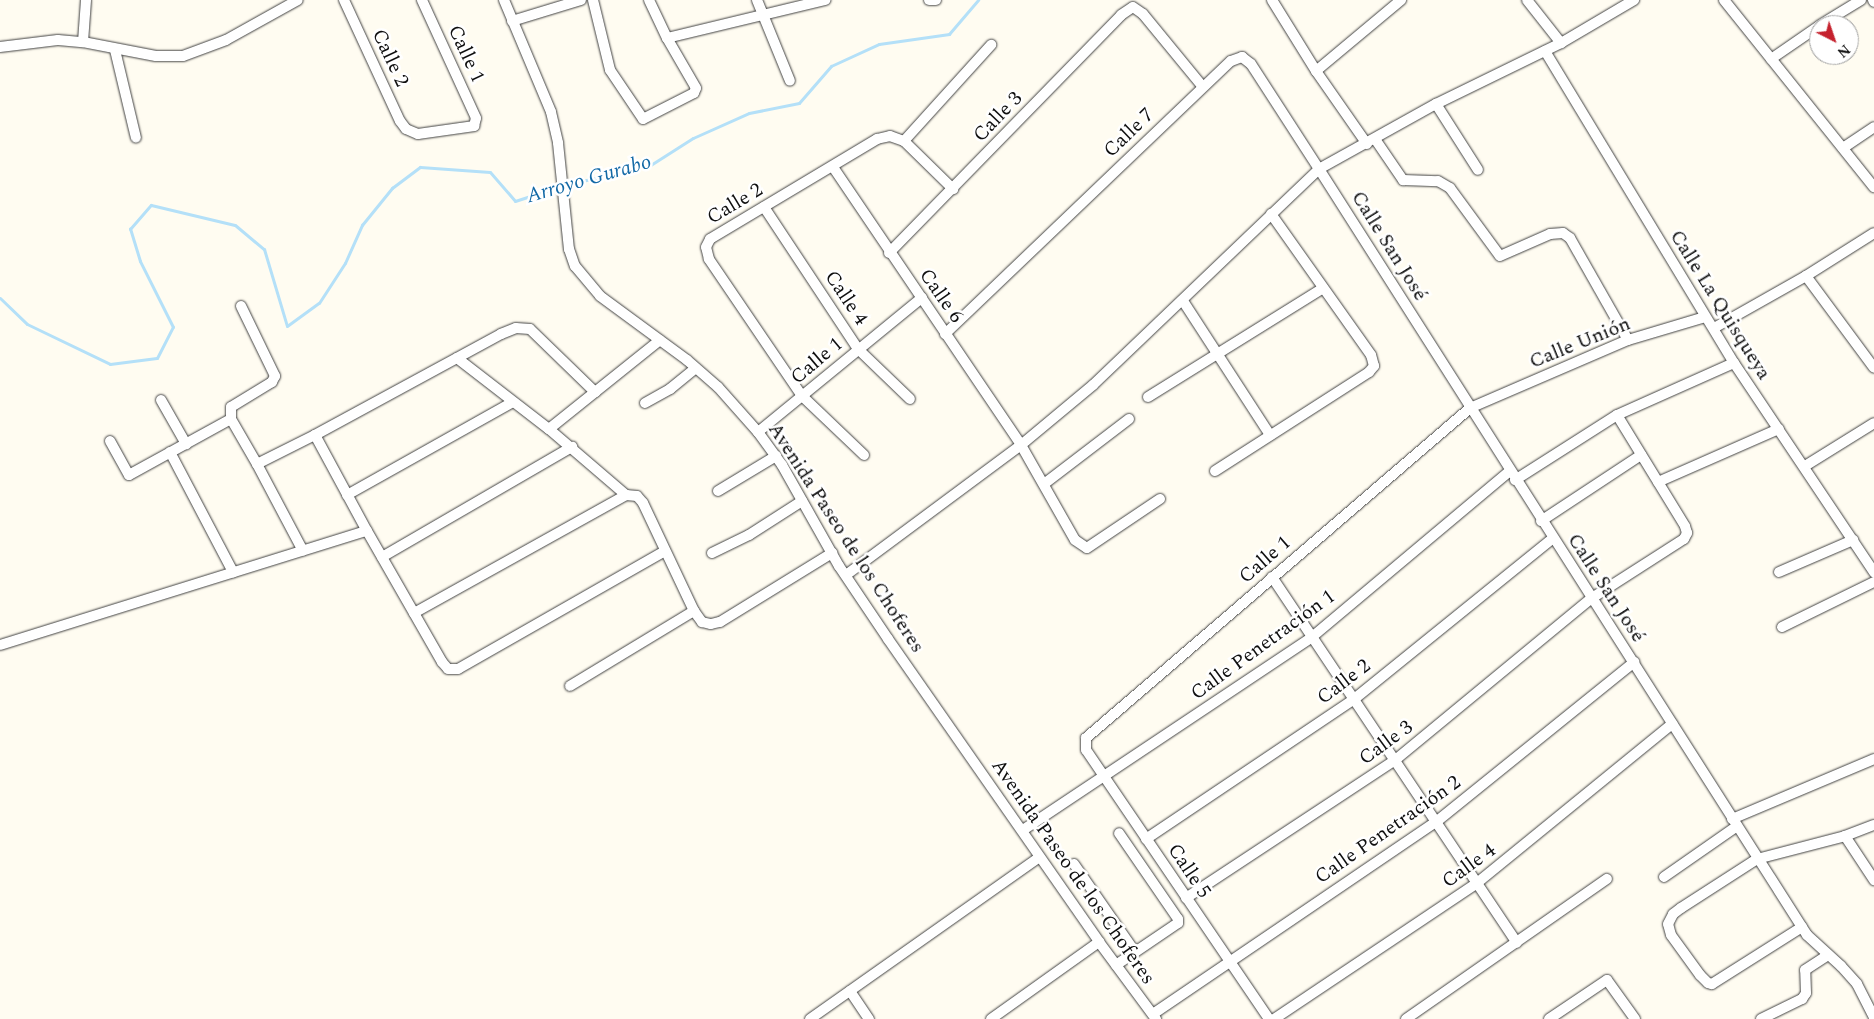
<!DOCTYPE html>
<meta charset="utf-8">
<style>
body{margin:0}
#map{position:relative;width:1874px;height:1019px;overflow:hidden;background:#fffcf1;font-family:Spectral,serif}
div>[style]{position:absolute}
.stream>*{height:3px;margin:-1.5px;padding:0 1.5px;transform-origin:1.5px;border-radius:1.5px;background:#b4e0f8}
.roads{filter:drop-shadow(0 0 1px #424242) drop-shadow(0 0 1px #424242)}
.minor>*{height:10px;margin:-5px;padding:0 5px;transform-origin:5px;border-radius:5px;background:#fff}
span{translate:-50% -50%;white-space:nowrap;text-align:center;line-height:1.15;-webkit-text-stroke:5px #fff;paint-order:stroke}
.street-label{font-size:20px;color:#0f0f0f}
.water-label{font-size:21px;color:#1369a6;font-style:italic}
.north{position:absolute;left:1809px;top:15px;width:50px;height:50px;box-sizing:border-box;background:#fff;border:1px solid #9f9f9f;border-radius:50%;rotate:139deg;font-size:14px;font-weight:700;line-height:20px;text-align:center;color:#0f0f0f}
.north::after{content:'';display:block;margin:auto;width:18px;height:22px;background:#c5212d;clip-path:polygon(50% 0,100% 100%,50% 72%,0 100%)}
</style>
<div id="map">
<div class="stream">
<div style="left:0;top:298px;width:37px;rotate:44deg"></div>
<div style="left:27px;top:324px;width:92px;rotate:25.7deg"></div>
<div style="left:110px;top:364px;width:47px;rotate:-7.3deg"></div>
<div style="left:157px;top:358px;width:35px;rotate:-63deg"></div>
<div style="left:173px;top:327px;width:74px;rotate:-116.6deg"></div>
<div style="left:140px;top:261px;width:34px;rotate:-107deg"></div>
<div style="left:130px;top:229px;width:32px;rotate:-49deg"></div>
<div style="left:151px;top:205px;width:86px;rotate:13.4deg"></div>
<div style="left:235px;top:225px;width:38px;rotate:40deg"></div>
<div style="left:264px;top:249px;width:80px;rotate:73.4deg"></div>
<div style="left:287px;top:326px;width:39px;rotate:-36deg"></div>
<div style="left:319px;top:303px;width:48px;rotate:-57deg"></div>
<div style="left:345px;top:263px;width:42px;rotate:-65.9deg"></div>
<div style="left:362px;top:225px;width:48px;rotate:-51deg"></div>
<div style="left:392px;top:188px;width:35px;rotate:-37deg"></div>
<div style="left:420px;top:167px;width:70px;rotate:4.1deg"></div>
<div style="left:490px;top:172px;width:38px;rotate:49deg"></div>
<div style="left:515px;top:201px;width:52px;rotate:-18.1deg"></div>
<div style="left:564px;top:185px;width:87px;rotate:-12.6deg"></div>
<div style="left:649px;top:166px;width:52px;rotate:-32.5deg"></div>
<div style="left:693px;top:138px;width:61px;rotate:-24.1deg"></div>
<div style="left:749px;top:113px;width:51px;rotate:-11.3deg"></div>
<div style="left:799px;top:103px;width:49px;rotate:-49.1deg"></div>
<div style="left:831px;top:66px;width:53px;rotate:-24.6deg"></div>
<div style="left:879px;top:44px;width:71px;rotate:-8.1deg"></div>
<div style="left:949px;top:34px;width:45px;rotate:-49.5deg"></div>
</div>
<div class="roads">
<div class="minor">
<div style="left:344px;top:0;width:133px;rotate:65.2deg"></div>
<div style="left:400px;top:121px;width:10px;rotate:53deg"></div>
<div style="left:406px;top:129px;width:13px;rotate:23deg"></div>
<div style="left:418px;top:134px;width:57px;rotate:-8.1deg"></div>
<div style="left:474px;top:126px;width:8px;rotate:-76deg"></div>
<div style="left:476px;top:118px;width:130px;rotate:-114.6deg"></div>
<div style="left:504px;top:0;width:121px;rotate:67.2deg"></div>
<div style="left:551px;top:112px;width:32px;rotate:77deg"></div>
<div style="left:558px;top:143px;width:107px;rotate:84.1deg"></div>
<div style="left:569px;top:249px;width:18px;rotate:71deg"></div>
<div style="left:575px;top:266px;width:39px;rotate:50deg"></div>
<div style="left:600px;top:296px;width:108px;rotate:36.3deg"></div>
<div style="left:687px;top:360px;width:41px;rotate:41.1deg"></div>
<div style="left:718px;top:387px;width:60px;rotate:48.4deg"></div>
<div style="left:758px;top:432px;width:41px;rotate:54deg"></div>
<div style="left:782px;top:465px;width:116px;rotate:60.6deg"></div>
<div style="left:839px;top:566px;width:88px;rotate:56.1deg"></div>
<div style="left:888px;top:639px;width:369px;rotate:55.1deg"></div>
<div style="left:1099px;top:942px;width:96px;rotate:53.5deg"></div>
<div style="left:593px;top:0;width:72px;rotate:76.3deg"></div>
<div style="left:610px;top:70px;width:59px;rotate:56deg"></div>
<div style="left:643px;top:119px;width:57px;rotate:-27deg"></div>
<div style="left:694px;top:93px;width:5px;rotate:-68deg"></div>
<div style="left:696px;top:88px;width:58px;rotate:-120.1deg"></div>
<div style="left:667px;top:38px;width:42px;rotate:-115.3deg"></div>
<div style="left:757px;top:0;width:87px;rotate:67.8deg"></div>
<div style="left:929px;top:0;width:7px"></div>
<div style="left:1272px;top:0;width:84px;rotate:58.2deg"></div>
<div style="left:1316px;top:71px;width:89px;rotate:55.1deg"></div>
<div style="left:1527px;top:0;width:55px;rotate:51.7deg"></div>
<div style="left:1724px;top:0;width:240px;rotate:51.3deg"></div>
<div style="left:1873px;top:0;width:2px;rotate:63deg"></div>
<div style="left:512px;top:21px;width:72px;rotate:-16.9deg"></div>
<div style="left:1820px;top:25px;width:48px;rotate:-31.4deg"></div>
<div style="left:667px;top:38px;width:163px;rotate:-13.5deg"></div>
<div style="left:83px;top:42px;width:42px;rotate:-85.9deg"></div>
<div style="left:0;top:47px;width:58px;rotate:-6.9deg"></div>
<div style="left:58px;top:40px;width:25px;rotate:5deg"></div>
<div style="left:83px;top:42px;width:74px;rotate:10.9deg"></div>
<div style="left:156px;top:56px;width:27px"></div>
<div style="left:183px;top:56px;width:46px;rotate:-20.4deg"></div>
<div style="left:226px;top:40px;width:82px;rotate:-29.1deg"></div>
<div style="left:115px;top:50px;width:90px;rotate:76.6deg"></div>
<div style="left:1545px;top:51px;width:365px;rotate:58.8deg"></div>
<div style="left:1734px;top:363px;width:252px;rotate:56.2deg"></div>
<div style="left:1771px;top:59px;width:58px;rotate:-34.5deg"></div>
<div style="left:1316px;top:71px;width:111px;rotate:-39.9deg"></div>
<div style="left:1436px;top:104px;width:78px;rotate:57.5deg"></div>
<div style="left:1375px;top:139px;width:50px;rotate:55.7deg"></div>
<div style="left:1403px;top:180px;width:35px;rotate:2deg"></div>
<div style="left:1438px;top:181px;width:14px;rotate:30deg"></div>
<div style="left:1450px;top:188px;width:84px;rotate:53.7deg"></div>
<div style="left:1500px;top:256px;width:55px;rotate:-23.7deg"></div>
<div style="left:1550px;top:234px;width:13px;rotate:-4deg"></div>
<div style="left:1563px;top:233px;width:9px;rotate:36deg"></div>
<div style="left:1570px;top:238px;width:117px;rotate:60.4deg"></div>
<div style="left:904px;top:141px;width:130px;rotate:-47.8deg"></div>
<div style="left:1843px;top:148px;width:37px;rotate:-34deg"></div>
<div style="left:833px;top:167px;width:336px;rotate:55.9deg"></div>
<div style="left:1021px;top:445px;width:109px;rotate:60.4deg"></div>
<div style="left:1075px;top:540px;width:14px;rotate:34deg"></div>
<div style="left:1087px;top:548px;width:88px;rotate:-33.9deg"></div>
<div style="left:764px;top:207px;width:170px;rotate:56.5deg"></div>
<div style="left:858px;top:349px;width:72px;rotate:43.9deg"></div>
<div style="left:889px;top:253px;width:332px;rotate:-45.7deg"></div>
<div style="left:1121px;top:15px;width:14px;rotate:-34deg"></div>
<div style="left:1133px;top:7px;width:12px;rotate:35deg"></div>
<div style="left:1143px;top:14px;width:94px;rotate:50.6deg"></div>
<div style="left:1806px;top:276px;width:114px;rotate:53.5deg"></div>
<div style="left:1183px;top:301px;width:160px;rotate:57deg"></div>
<div style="left:241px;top:306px;width:78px;rotate:64.1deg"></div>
<div style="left:275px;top:376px;width:7px;rotate:117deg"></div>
<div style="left:272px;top:382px;width:48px;rotate:148.6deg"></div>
<div style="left:231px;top:407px;width:12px;rotate:90deg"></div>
<div style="left:231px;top:419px;width:52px;rotate:60deg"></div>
<div style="left:257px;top:464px;width:98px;rotate:62.1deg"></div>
<div style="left:1714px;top:328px;width:106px;rotate:-29.5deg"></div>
<div style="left:1806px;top:276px;width:80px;rotate:-32.3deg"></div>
<div style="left:945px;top:334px;width:395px;rotate:-43.7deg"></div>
<div style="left:1231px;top:61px;width:12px;rotate:-20deg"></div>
<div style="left:1242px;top:57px;width:11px;rotate:38deg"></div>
<div style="left:1251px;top:64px;width:125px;rotate:57.1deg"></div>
<div style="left:1319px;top:169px;width:908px;rotate:57.5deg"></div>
<div style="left:1807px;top:935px;width:46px;rotate:42.4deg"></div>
<div style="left:1841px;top:966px;width:24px;rotate:48deg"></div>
<div style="left:1857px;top:984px;width:37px;rotate:63deg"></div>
<div style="left:457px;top:358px;width:116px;rotate:37.7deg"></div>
<div style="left:549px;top:429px;width:101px;rotate:40.6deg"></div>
<div style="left:1148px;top:397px;width:206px;rotate:-31.9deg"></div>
<div style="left:161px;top:400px;width:51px;rotate:60.4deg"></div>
<div style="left:645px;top:403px;width:29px;rotate:-29deg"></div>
<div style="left:670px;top:389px;width:33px;rotate:-39deg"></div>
<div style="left:549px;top:429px;width:142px;rotate:-38.7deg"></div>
<div style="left:758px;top:432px;width:212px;rotate:-39.3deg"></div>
<div style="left:315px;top:435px;width:109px;rotate:61.6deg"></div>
<div style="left:367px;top:531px;width:151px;rotate:60.2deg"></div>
<div style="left:442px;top:662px;width:9px;rotate:49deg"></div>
<div style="left:448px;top:669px;width:10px"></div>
<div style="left:458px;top:669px;width:238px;rotate:-29.7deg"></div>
<div style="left:110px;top:441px;width:39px;rotate:61deg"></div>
<div style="left:129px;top:475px;width:116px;rotate:-28.8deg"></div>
<div style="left:170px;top:452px;width:136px;rotate:62.3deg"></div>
<div style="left:864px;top:455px;width:86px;rotate:-136.4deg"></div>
<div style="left:802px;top:396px;width:166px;rotate:-124.2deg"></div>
<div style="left:709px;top:259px;width:12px;rotate:-104deg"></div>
<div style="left:706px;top:247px;width:9px;rotate:-63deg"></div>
<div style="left:710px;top:239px;width:195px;rotate:-30.9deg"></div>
<div style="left:877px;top:139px;width:13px;rotate:-13deg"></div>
<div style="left:890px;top:136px;width:15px;rotate:20deg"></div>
<div style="left:904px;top:141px;width:69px;rotate:44.4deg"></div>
<div style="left:257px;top:464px;width:65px;rotate:-26.6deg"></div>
<div style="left:315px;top:435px;width:212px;rotate:-28.5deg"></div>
<div style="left:501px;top:334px;width:16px;rotate:-22deg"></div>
<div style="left:516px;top:328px;width:14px;rotate:4deg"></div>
<div style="left:530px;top:329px;width:91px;rotate:44.1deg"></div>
<div style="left:1805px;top:466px;width:81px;rotate:-31.9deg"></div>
<div style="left:1215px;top:471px;width:183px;rotate:-32.7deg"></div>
<div style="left:1369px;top:372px;width:8px;rotate:-50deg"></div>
<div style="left:1374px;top:366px;width:11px;rotate:-105deg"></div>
<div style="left:1371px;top:355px;width:173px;rotate:-125.3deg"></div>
<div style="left:1515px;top:480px;width:121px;rotate:-32.5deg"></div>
<div style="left:1617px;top:415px;width:128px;rotate:-24deg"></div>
<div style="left:1658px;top:482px;width:132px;rotate:-23.7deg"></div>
<div style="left:1044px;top:484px;width:107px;rotate:-37.4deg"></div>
<div style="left:718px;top:491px;width:68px;rotate:-31.1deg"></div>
<div style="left:347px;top:495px;width:190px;rotate:-29.3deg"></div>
<div style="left:1541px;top:521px;width:120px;rotate:-33.4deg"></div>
<div style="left:712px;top:553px;width:41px;rotate:-25.9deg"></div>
<div style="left:749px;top:535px;width:63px;rotate:-32.7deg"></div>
<div style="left:382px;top:557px;width:220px;rotate:-30.1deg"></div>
<div style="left:1779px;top:572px;width:81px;rotate:-23.4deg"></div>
<div style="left:846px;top:575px;width:218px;rotate:-36.6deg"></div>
<div style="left:1021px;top:445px;width:94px;rotate:-39.8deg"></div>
<div style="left:1093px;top:385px;width:313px;rotate:-43.7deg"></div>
<div style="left:1319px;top:169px;width:134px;rotate:-29.1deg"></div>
<div style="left:1436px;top:104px;width:139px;rotate:-26deg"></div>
<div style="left:1561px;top:43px;width:85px;rotate:-30.5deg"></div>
<div style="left:1272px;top:577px;width:440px;rotate:56.2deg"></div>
<div style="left:414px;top:613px;width:243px;rotate:-29.1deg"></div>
<div style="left:626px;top:495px;width:11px;rotate:5deg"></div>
<div style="left:637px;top:496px;width:9px;rotate:49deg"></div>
<div style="left:643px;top:503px;width:119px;rotate:64.7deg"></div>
<div style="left:694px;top:611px;width:14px;rotate:54deg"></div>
<div style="left:702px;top:622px;width:9px;rotate:13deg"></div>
<div style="left:711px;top:624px;width:9px;rotate:-13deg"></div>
<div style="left:720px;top:622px;width:132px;rotate:-31.6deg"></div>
<div style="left:1782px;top:627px;width:102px;rotate:-26.1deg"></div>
<div style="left:0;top:645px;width:384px;rotate:-17.3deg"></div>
<div style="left:570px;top:686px;width:145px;rotate:-31.2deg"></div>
<div style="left:1732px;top:819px;width:154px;rotate:-22.9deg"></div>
<div style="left:1023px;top:830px;width:348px;rotate:-33.7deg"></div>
<div style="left:1312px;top:637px;width:258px;rotate:-40deg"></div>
<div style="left:1845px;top:836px;width:53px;rotate:56.6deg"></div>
<div style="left:1146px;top:839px;width:249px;rotate:-33.9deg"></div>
<div style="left:1353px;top:700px;width:257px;rotate:-39deg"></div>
<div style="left:1074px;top:864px;width:107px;rotate:55.3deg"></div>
<div style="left:1664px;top:877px;width:89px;rotate:-34.9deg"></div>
<div style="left:1186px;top:898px;width:249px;rotate:-33.4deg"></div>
<div style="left:1394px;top:761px;width:256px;rotate:-39.5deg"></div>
<div style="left:1592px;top:598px;width:109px;rotate:-32.7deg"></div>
<div style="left:1684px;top:539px;width:7px;rotate:-63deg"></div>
<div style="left:1687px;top:533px;width:7px;rotate:-106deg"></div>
<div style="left:1685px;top:526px;width:130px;rotate:-121.5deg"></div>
<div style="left:1802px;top:927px;width:107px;rotate:147.7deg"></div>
<div style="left:1712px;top:984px;width:4px;rotate:-166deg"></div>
<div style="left:1708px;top:983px;width:11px;rotate:-135deg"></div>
<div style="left:1700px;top:975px;width:49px;rotate:-125.9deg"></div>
<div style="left:1671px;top:935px;width:11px;rotate:-105deg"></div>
<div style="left:1668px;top:924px;width:11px;rotate:-63deg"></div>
<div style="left:1673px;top:914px;width:10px;rotate:-37deg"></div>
<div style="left:1681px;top:908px;width:90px;rotate:-32.8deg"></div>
<div style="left:1757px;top:859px;width:91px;rotate:-14.6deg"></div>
<div style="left:1845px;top:836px;width:31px;rotate:-21deg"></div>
<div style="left:1116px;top:965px;width:75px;rotate:-34.1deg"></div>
<div style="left:1178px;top:923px;width:4px;rotate:-90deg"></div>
<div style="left:1178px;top:919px;width:104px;rotate:-124.5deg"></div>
<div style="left:850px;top:991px;width:34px;rotate:56deg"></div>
<div style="left:1153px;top:1014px;width:342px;rotate:-34.2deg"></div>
<div style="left:1436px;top:822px;width:255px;rotate:-38.9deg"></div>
<div style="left:810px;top:1019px;width:281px;rotate:-35.2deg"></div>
<div style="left:991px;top:1019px;width:133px;rotate:-35.5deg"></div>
<div style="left:1269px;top:1019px;width:325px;rotate:-124.2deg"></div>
<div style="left:1086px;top:750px;width:12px;rotate:-90deg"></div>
<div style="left:1086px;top:738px;width:506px;rotate:-40.67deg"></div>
<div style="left:1470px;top:408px;width:172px;rotate:-23.3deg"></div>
<div style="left:1628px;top:340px;width:80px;rotate:-16.6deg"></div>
<div style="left:1274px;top:1019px;width:244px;rotate:-33.8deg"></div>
<div style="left:1477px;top:883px;width:252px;rotate:-39.2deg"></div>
<div style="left:1406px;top:1019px;width:245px;rotate:-34.9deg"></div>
<div style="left:1549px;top:1019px;width:70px;rotate:-33.9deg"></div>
<div style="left:1607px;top:980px;width:48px;rotate:54.3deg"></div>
<div style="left:1761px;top:1019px;width:46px;rotate:-26deg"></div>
<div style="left:1802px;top:999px;width:7px;rotate:-56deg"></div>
<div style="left:1806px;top:993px;width:23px;rotate:-92deg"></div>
<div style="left:1805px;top:970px;width:27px;rotate:-33deg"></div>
</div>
</div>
<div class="street-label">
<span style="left:466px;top:54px;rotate:65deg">Calle 1</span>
<span style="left:390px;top:58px;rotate:65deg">Calle 2</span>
<span style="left:998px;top:117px;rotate:-46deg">Calle 3</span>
<span style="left:1129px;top:133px;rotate:-44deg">Calle 7</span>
<span style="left:735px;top:204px;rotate:-31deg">Calle 2</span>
<span style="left:1389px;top:246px;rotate:58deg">Calle San José</span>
<span style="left:941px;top:296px;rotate:55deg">Calle 6</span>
<span style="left:846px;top:298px;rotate:56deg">Calle 4</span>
<span style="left:1720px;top:305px;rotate:58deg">Calle La Quisqueya</span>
<span style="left:1580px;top:343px;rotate:-22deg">Calle Unión</span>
<span style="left:817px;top:361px;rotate:-40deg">Calle 1</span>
<span style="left:846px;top:538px;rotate:57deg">Avenida Paseo de los Choferes</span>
<span style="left:1265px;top:560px;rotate:-41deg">Calle 1</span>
<span style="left:1606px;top:588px;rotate:57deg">Calle San José</span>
<span style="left:1263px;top:645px;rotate:-36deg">Calle Penetración 1</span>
<span style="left:1344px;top:682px;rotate:-37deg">Calle 2</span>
<span style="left:1386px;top:743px;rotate:-36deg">Calle 3</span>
<span style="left:1388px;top:830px;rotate:-35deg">Calle Penetración 2</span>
<span style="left:1469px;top:866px;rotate:-36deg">Calle 4</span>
<span style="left:1189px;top:871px;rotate:56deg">Calle 5</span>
<span style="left:1073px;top:872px;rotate:55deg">Avenida Paseo de los Choferes</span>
</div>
<div class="water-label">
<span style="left:589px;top:179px;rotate:-16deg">Arroyo Gurabo</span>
</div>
<div class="north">N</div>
</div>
